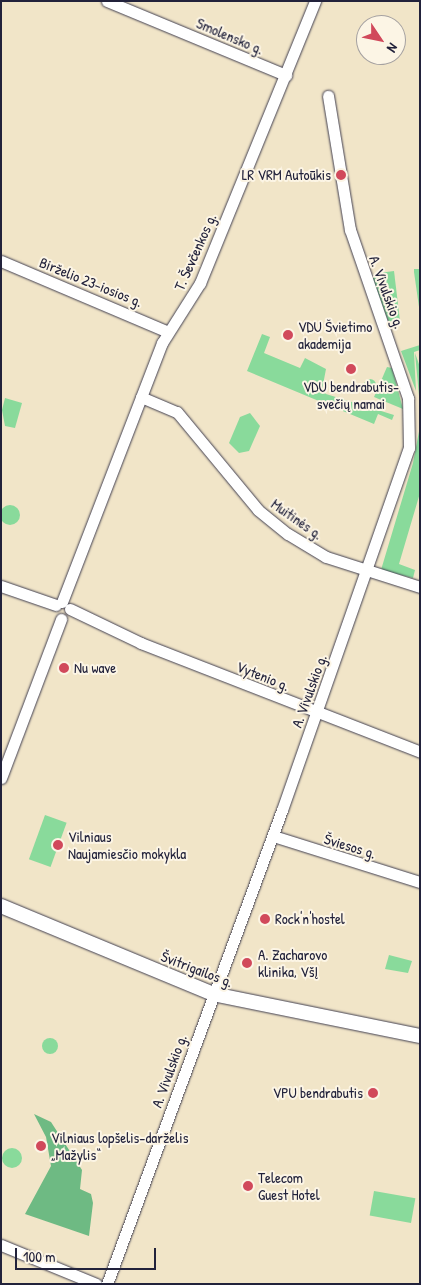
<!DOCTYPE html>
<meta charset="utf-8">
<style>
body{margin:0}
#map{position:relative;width:421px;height:1285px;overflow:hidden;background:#f1e5c8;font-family:"Patrick Hand",sans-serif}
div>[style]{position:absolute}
.green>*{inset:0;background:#89da9b;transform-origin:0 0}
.round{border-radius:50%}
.forest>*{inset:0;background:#6eba83}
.roads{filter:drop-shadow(0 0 1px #413f50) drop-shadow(0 0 1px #413f50)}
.minor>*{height:11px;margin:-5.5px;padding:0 5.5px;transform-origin:5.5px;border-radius:5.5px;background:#fff}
.major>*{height:14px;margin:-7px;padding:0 7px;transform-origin:7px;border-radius:7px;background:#fff}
.dots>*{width:14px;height:14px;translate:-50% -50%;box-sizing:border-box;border:2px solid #fcf5e5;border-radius:50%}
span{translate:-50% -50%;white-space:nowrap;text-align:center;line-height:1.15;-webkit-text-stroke:4px #fcf5e5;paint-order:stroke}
.street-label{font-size:15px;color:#22223b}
.poi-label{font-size:15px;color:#22223b}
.right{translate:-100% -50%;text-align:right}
.left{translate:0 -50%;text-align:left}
.frame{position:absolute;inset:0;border:2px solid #22223b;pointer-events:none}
.north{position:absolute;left:356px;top:15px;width:50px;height:50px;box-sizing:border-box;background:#fcf5e5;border:1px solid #a5a1a1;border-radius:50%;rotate:124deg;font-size:14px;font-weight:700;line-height:20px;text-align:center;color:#22223b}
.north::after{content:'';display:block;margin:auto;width:18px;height:22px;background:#d1495b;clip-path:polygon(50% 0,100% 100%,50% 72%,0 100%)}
.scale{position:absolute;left:15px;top:1248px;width:141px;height:22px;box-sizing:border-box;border:2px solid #22223b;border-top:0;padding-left:6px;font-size:15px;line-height:18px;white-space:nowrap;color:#22223b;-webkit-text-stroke:4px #fcf5e5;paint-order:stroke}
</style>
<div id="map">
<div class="green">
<div style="clip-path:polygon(414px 269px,420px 269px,420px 314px,414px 272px)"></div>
<div style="clip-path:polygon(394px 271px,400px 321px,389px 323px,371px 279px,379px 273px)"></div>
<div style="clip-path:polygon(262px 334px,270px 337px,264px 353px,300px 368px,305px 358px,326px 369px,322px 390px,326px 394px,394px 415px,392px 420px,378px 414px,374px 424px,247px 371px)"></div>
<div style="clip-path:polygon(420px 345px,420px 350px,414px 352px,416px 391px,401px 351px)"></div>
<div style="clip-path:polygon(415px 353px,420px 367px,419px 396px)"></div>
<div style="clip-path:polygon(387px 367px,392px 368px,403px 409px,374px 397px)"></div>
<div class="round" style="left:364px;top:379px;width:12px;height:12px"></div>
<div style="clip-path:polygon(5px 398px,22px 403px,15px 428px,5px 426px,2px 410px)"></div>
<div style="clip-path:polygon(250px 413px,260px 426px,249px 451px,239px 453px,229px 443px,240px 417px)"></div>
<div style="clip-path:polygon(420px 426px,420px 493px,399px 564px,415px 570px,413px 578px,381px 570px,413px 463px)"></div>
<div class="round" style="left:0;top:505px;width:20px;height:20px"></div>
<div style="left:45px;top:815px;width:23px;height:47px;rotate:20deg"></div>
<div style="clip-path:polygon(389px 955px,412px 961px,408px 973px,385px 969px)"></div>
<div class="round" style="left:42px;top:1038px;width:16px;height:16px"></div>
<div class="round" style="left:2px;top:1148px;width:20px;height:20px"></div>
<div style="left:374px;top:1191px;width:42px;height:25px;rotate:10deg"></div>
</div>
<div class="forest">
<div style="clip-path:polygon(34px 1114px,51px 1122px,82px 1170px,80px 1189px,91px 1194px,93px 1203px,89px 1236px,25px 1214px,51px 1166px,46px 1137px)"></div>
</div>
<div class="roads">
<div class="minor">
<div style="left:107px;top:1px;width:194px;rotate:22.5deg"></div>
<div style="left:1px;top:261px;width:181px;rotate:23deg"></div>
<div style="left:141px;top:397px;width:39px;rotate:23deg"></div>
<div style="left:177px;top:412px;width:127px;rotate:50.4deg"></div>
<div style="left:258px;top:510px;width:38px;rotate:39deg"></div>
<div style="left:288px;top:534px;width:44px;rotate:31.2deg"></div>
<div style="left:326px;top:557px;width:99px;rotate:17.7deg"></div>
<div style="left:1px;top:586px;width:58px;rotate:19.1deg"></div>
<div style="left:62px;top:602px;width:278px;rotate:-68.9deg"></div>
<div style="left:162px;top:343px;width:71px;rotate:-57.7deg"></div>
<div style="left:200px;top:283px;width:305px;rotate:-67.8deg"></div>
<div style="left:70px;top:609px;width:79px;rotate:25.6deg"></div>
<div style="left:141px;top:643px;width:300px;rotate:21.3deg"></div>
<div style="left:1px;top:778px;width:170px;rotate:-69.3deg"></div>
<div style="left:273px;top:836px;width:154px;rotate:17.4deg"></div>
<div style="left:1px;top:1245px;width:103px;rotate:22.3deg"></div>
<div style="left:107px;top:1284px;width:505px;rotate:-69.74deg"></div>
<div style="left:282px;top:810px;width:384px;rotate:-70.7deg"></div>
<div style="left:409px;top:448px;width:50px;rotate:-91.1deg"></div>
<div style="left:408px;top:398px;width:178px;rotate:-109deg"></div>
<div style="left:350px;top:230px;width:136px;rotate:-99.3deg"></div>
</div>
<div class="major">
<div style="left:1px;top:906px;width:230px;rotate:22.5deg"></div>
<div style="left:213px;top:994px;width:211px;rotate:11.5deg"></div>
</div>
</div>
<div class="dots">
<div style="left:341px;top:175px;background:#d1495b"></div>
<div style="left:288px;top:335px;background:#d1495b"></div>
<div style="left:351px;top:369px;background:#d1495b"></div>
<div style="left:64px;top:668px;background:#d1495b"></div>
<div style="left:58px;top:845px;background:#d1495b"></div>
<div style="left:265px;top:919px;background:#d1495b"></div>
<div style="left:247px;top:963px;background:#d1495b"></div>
<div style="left:373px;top:1093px;background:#d1495b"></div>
<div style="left:41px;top:1146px;background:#d1495b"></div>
<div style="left:248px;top:1186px;background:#d1495b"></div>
</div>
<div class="street-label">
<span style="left:230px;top:36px;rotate:23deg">Smolensko g.</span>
<span style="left:195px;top:252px;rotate:-66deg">T. Ševčenkos g.</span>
<span style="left:91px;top:282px;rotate:22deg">Birželio 23-iosios g.</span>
<span style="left:387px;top:292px;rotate:70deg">A. Vivulskio g.</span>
<span style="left:297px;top:519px;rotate:35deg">Muitinės g.</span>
<span style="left:263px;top:676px;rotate:22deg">Vytenio g.</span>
<span style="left:309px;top:691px;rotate:-70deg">A. Vivulskio g.</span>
<span style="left:350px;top:846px;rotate:17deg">Šviesos g.</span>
<span style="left:197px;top:969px;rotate:21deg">Švitrigailos g.</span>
<span style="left:169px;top:1071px;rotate:-70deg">A. Vivulskio g.</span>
</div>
<div class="poi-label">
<span class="right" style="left:331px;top:175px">LR VRM Autoūkis</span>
<span class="left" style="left:298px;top:335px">VDU Švietimo<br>akademija</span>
<span style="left:351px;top:395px">VDU bendrabutis-<br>svečių namai</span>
<span class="left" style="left:74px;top:668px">Nu wave</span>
<span class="left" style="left:68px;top:845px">Vilniaus<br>Naujamiesčio mokykla</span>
<span class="left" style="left:275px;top:919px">Rock'n'hostel</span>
<span class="left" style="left:258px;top:963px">A. Zacharovo<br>klinika, VšĮ</span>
<span class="right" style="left:363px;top:1093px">VPU bendrabutis</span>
<span class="left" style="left:51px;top:1146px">Vilniaus lopšelis-darželis<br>„Mažylis“</span>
<span class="left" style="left:258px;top:1186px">Telecom<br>Guest Hotel</span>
</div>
<div class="frame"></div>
<div class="north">N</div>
<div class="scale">100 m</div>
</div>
